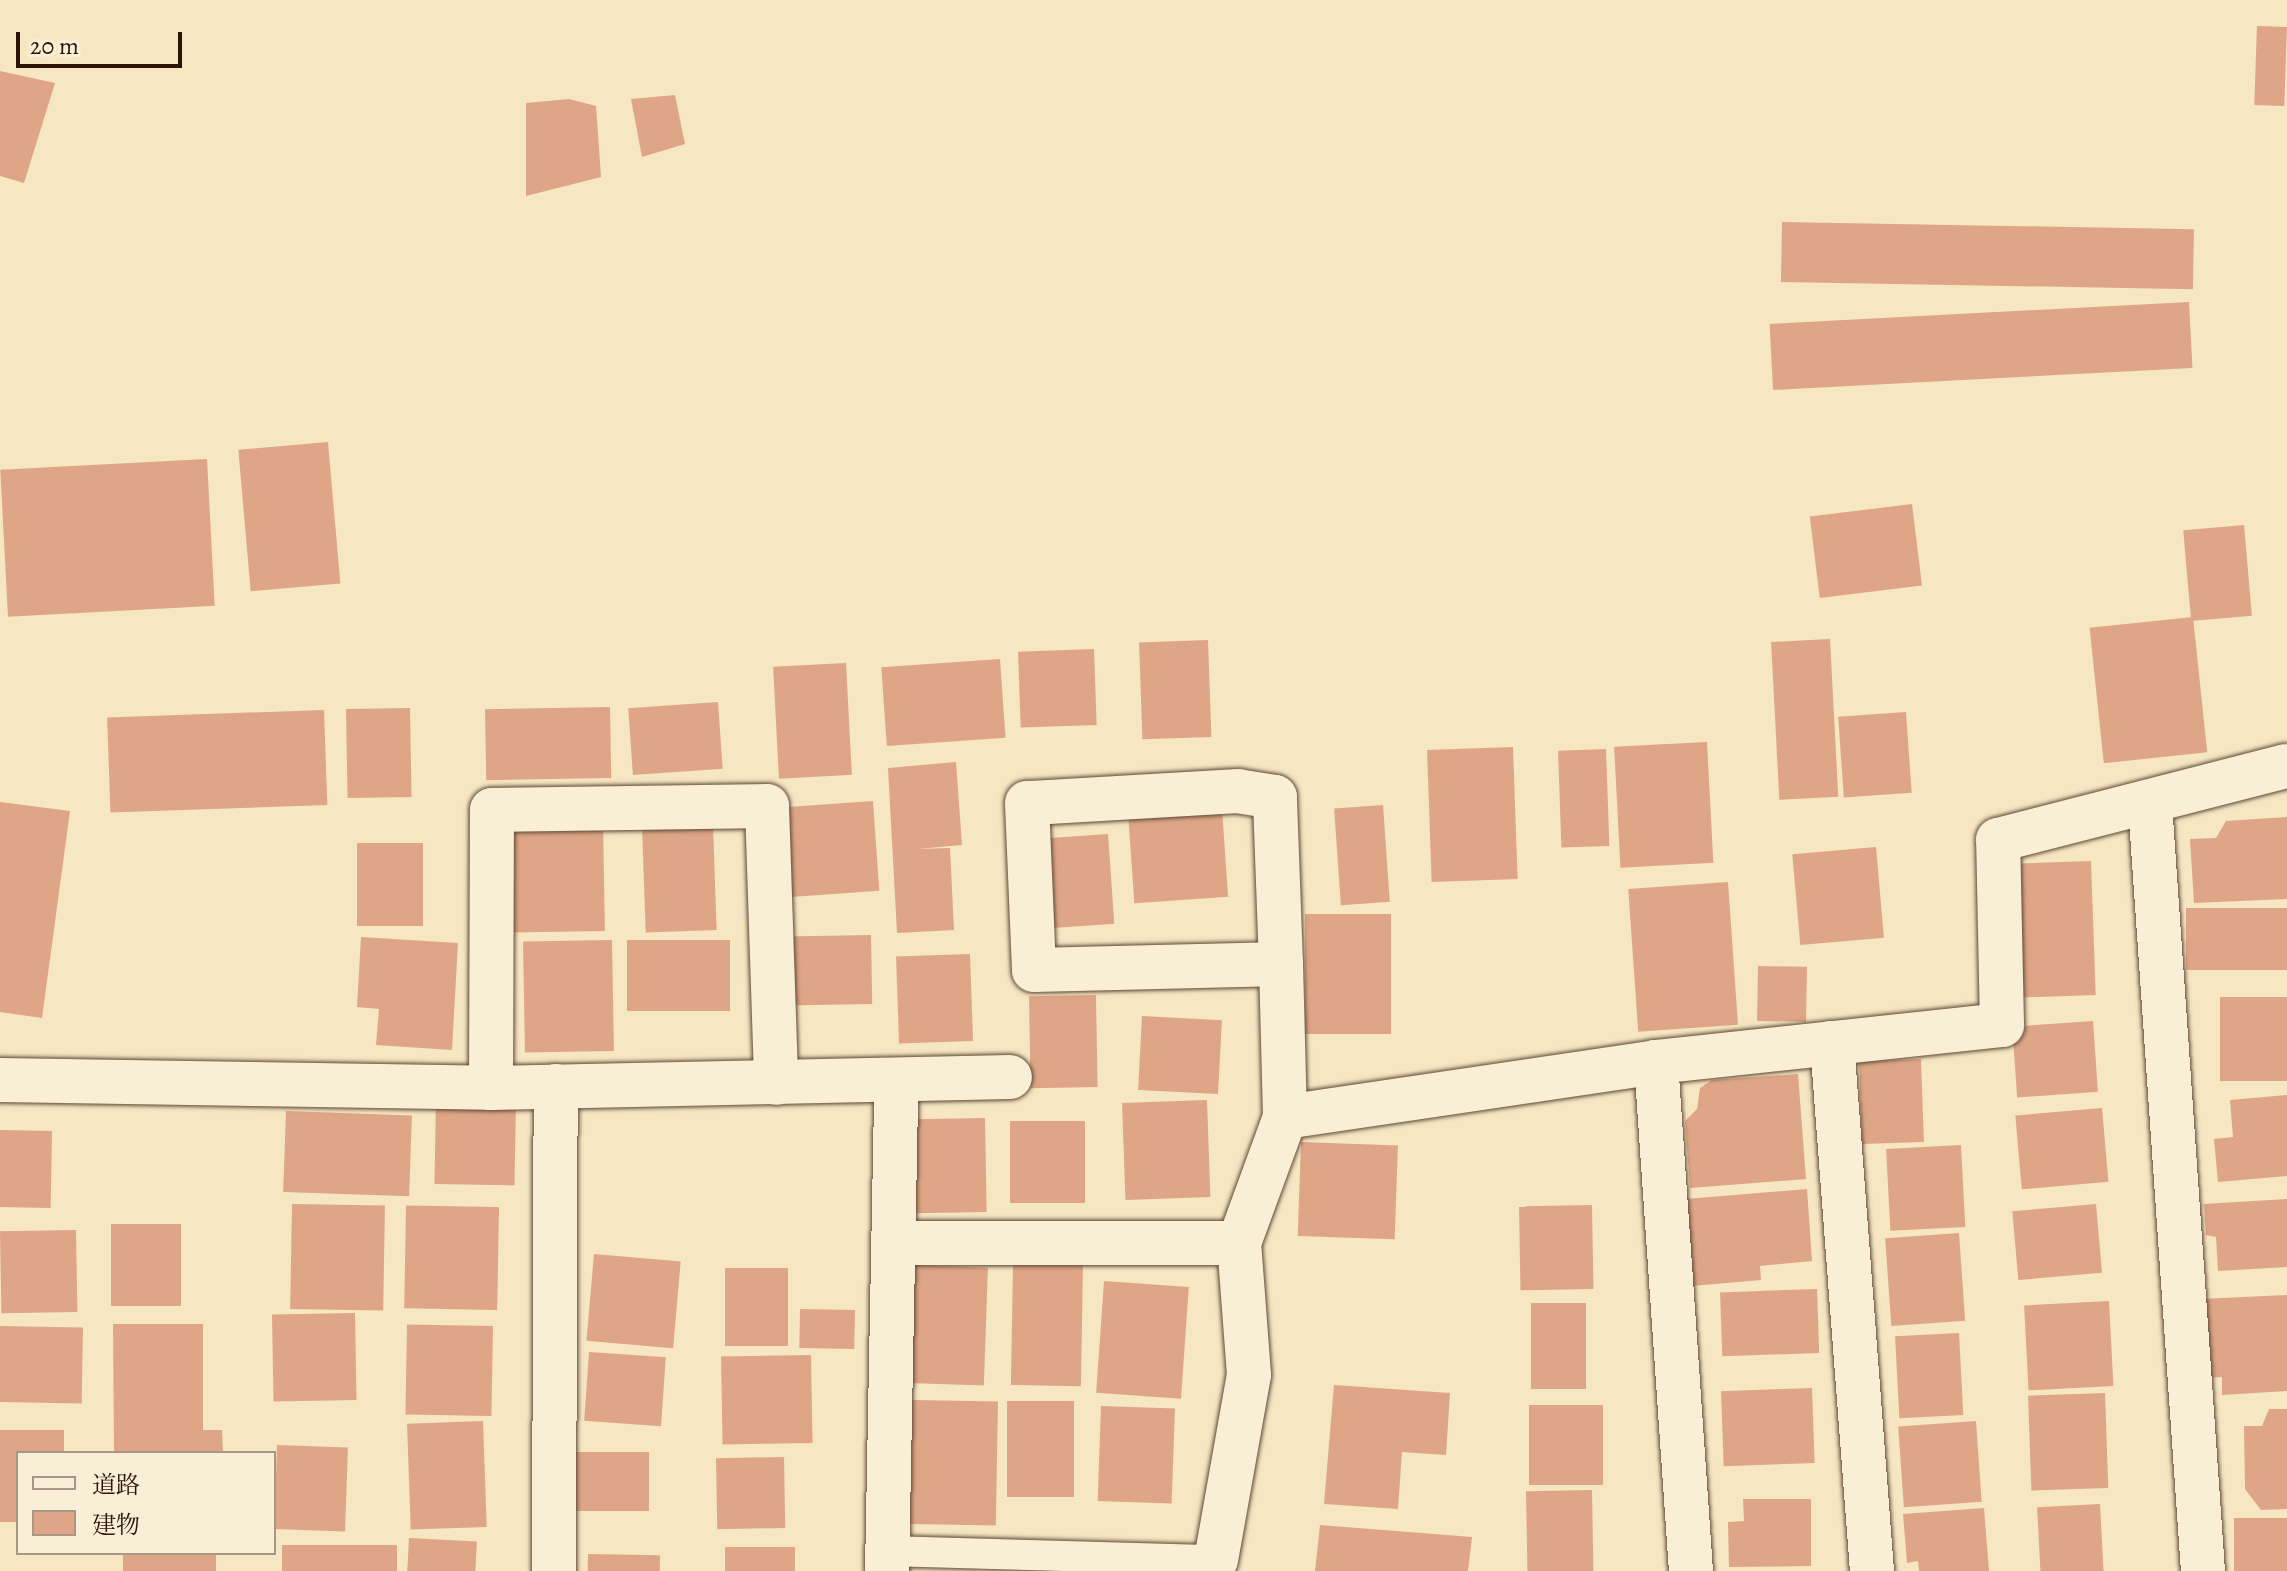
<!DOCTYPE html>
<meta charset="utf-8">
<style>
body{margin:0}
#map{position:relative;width:2287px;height:1571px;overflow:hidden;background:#f6e6c2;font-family:Alegreya,"Noto Serif JP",serif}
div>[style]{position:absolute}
.building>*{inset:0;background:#dea686;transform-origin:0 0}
.roads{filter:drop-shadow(0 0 2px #604836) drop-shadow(0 0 2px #604836)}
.service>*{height:30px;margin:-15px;padding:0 15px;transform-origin:15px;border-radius:15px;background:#f9efd7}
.minor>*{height:44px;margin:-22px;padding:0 22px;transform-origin:22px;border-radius:22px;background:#f9efd7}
span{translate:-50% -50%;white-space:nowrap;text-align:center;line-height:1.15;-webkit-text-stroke:8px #f9efd7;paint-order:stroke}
.legend{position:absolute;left:16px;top:1451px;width:260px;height:104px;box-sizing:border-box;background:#f9efd7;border:2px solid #a89784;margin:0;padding:10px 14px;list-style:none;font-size:24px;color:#2e1407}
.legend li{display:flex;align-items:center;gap:16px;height:40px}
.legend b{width:40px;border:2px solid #a89784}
.scale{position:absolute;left:16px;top:32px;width:166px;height:36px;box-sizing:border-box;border:4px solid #2e1407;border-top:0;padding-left:10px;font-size:24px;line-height:28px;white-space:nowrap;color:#2e1407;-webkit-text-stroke:6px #f9efd7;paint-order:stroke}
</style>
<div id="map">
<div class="building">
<div style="left:2257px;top:26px;width:30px;height:79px;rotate:2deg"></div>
<div style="clip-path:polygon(0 71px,55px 83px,24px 183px,0 176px)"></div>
<div style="clip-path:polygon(675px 95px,685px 144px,642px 157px,631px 99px)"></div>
<div style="clip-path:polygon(569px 99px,596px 106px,601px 177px,526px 196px,526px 103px)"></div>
<div style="left:1782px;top:222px;width:412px;height:60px;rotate:1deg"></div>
<div style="left:2189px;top:302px;width:66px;height:420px;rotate:87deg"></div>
<div style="left:328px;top:442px;width:142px;height:90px;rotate:85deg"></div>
<div style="left:207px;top:459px;width:147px;height:207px;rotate:87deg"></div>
<div style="left:1912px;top:504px;width:82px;height:103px;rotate:83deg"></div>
<div style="left:2244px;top:525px;width:91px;height:61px;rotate:85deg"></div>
<div style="left:2193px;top:617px;width:136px;height:104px;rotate:84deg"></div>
<div style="left:1830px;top:639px;width:158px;height:59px;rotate:87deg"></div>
<div style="left:1208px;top:640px;width:97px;height:69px;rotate:88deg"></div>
<div style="left:1094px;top:649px;width:76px;height:76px;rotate:88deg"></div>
<div style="left:1000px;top:659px;width:79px;height:119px;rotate:86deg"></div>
<div style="left:846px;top:663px;width:112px;height:73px;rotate:87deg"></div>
<div style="left:718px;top:702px;width:67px;height:90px;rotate:86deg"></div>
<div style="left:610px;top:707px;width:71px;height:125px;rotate:89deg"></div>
<div style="left:410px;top:708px;width:89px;height:64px;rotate:89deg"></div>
<div style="left:324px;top:710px;width:95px;height:217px;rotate:88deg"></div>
<div style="left:1906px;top:712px;width:81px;height:68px;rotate:86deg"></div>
<div style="left:1707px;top:742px;width:121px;height:93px;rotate:87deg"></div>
<div style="left:1513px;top:747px;width:132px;height:86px;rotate:88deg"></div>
<div style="left:1606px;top:749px;width:97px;height:48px;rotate:88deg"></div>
<div style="clip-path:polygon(956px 762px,962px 845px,917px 849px,950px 848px,954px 930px,897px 933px,888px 768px)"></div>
<div style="left:873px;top:801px;width:90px;height:89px;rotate:86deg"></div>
<div style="clip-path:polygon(0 802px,70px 811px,42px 1018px,0 1012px)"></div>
<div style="left:1383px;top:805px;width:97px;height:49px;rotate:86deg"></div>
<div style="left:1222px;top:809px;width:88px;height:94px;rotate:86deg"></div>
<div style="clip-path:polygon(2287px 817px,2287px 899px,2194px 903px,2190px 839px,2216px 838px,2226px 821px)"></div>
<div style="left:603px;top:821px;width:110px;height:94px;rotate:89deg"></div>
<div style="left:713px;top:825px;width:105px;height:71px;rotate:88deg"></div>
<div style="left:1108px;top:834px;width:90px;height:69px;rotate:86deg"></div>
<div style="left:357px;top:843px;width:66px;height:83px"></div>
<div style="left:1876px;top:847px;width:91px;height:84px;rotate:85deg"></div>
<div style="left:2091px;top:861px;width:134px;height:78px;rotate:88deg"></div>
<div style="left:1728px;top:882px;width:143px;height:100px;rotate:86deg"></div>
<div style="left:2287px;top:908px;width:62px;height:101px;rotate:90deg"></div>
<div style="left:1391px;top:914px;width:120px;height:86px;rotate:90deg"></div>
<div style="left:871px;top:935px;width:69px;height:87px;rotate:89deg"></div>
<div style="clip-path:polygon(361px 937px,458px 943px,452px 1050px,376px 1045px,379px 1009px,357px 1007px)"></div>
<div style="left:612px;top:940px;width:111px;height:89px;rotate:89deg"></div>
<div style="left:730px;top:940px;width:71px;height:103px;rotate:90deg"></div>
<div style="left:970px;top:954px;width:87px;height:74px;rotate:88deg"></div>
<div style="left:1758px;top:966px;width:49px;height:55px;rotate:1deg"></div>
<div style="left:1096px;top:995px;width:92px;height:67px;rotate:89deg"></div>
<div style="left:2287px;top:997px;width:84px;height:67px;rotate:90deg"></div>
<div style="left:1142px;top:1016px;width:80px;height:74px;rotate:3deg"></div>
<div style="left:2093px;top:1021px;width:71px;height:81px;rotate:86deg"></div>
<div style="left:1921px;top:1059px;width:83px;height:62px;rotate:88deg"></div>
<div style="clip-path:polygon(1798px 1074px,1806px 1179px,1690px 1188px,1685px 1121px,1697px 1109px,1700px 1088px,1712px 1080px)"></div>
<div style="clip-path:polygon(2287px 1095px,2287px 1176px,2218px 1182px,2214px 1139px,2233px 1137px,2230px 1100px)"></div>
<div style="left:436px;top:1098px;width:80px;height:86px;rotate:1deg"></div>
<div style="left:1207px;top:1100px;width:97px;height:85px;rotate:88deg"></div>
<div style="left:2102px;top:1108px;width:74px;height:87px;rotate:85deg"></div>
<div style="left:286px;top:1111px;width:126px;height:81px;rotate:2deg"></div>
<div style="left:985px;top:1118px;width:94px;height:73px;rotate:89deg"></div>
<div style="left:1010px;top:1121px;width:75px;height:82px"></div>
<div style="left:0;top:1130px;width:52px;height:77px;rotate:1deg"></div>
<div style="left:1301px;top:1142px;width:97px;height:94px;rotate:2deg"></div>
<div style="left:1961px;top:1145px;width:82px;height:75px;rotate:87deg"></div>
<div style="clip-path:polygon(1807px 1189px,1812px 1261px,1760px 1266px,1761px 1280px,1692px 1286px,1685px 1199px)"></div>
<div style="clip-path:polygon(2287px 1199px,2287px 1267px,2218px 1271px,2216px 1237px,2206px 1235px,2204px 1204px)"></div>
<div style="left:292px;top:1204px;width:93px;height:105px;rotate:1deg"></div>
<div style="left:2096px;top:1204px;width:69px;height:84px;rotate:85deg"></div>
<div style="left:1592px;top:1205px;width:84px;height:73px;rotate:89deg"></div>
<div style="left:499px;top:1207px;width:103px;height:93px;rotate:91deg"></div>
<div style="left:111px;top:1224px;width:70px;height:82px"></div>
<div style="left:76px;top:1230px;width:82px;height:76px;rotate:89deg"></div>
<div style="left:1959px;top:1233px;width:88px;height:74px;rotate:86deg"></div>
<div style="left:594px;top:1254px;width:87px;height:87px;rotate:5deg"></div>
<div style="left:1013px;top:1264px;width:70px;height:121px;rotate:1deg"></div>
<div style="left:912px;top:1265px;width:76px;height:118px;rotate:2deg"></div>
<div style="left:725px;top:1268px;width:63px;height:78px"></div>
<div style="left:1104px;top:1281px;width:85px;height:112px;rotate:4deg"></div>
<div style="left:1817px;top:1289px;width:64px;height:97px;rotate:88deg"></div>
<div style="clip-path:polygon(2287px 1295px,2287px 1391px,2222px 1395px,2222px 1377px,2204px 1378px,2200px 1299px)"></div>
<div style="left:2109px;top:1301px;width:85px;height:85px;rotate:87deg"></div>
<div style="left:1531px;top:1303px;width:55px;height:86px"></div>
<div style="left:800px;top:1309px;width:55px;height:39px;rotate:1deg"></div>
<div style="left:355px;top:1313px;width:87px;height:83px;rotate:89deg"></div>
<div style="clip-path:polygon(113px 1324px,203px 1324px,203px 1430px,222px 1430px,223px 1453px,114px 1453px)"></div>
<div style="left:0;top:1326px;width:83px;height:76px;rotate:1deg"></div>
<div style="left:493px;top:1326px;width:90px;height:86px;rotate:91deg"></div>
<div style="left:1959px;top:1333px;width:82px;height:64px;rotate:87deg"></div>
<div style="left:589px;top:1352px;width:77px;height:69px;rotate:4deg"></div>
<div style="left:811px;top:1355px;width:88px;height:90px;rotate:89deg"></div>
<div style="clip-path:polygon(1334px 1385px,1450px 1393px,1446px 1455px,1402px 1452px,1398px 1509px,1324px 1504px)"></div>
<div style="left:1812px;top:1388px;width:75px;height:91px;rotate:88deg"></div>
<div style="left:2105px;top:1393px;width:95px;height:77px;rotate:88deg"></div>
<div style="left:912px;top:1400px;width:86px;height:124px;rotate:1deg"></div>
<div style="left:1007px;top:1401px;width:67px;height:96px"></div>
<div style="left:1529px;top:1405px;width:74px;height:80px"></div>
<div style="left:1101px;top:1406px;width:74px;height:95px;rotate:2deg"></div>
<div style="clip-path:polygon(2269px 1409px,2287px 1409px,2287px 1509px,2261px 1510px,2245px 1489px,2244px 1426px,2262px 1426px)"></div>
<div style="left:483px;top:1421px;width:106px;height:76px;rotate:88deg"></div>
<div style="left:1976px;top:1421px;width:81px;height:78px;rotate:86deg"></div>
<div style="clip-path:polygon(0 1430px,64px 1430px,64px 1453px,18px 1453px,18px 1522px,0 1522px)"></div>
<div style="left:277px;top:1445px;width:71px;height:84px;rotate:2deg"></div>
<div style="left:576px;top:1452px;width:73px;height:59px"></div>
<div style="left:784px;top:1457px;width:71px;height:68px;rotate:89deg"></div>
<div style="left:1592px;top:1490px;width:81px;height:66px;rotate:89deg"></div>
<div style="clip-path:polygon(1743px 1499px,1811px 1499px,1811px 1566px,1729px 1567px,1728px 1522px,1744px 1521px)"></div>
<div style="left:2100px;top:1504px;width:67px;height:63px;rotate:87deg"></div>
<div style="clip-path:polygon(1984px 1508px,1989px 1571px,1919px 1571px,1918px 1561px,1907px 1563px,1903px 1514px)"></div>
<div style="left:2287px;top:1518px;width:53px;height:53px;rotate:90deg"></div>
<div style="clip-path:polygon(1320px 1525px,1472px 1537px,1468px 1571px,1315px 1571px)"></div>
<div style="left:409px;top:1538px;width:68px;height:33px;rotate:3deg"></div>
<div style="left:282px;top:1545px;width:115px;height:26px"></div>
<div style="left:795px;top:1547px;width:24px;height:70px;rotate:90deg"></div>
<div style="left:123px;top:1553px;width:93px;height:18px"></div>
<div style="left:588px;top:1554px;width:72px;height:17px;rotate:1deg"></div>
</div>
<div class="roads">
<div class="service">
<div style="left:887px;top:1551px;width:329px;rotate:1.6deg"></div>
<div style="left:1216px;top:1560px;width:11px;rotate:90deg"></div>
</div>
<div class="minor">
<div style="left:2150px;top:804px;width:769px;rotate:86.05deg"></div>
<div style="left:1832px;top:1043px;width:530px;rotate:85.67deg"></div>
<div style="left:1656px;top:1062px;width:510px;rotate:86.07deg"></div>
<div style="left:0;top:1080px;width:491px;rotate:0.9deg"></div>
<div style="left:491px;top:1088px;width:519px;rotate:-1.21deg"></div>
<div style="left:491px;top:1088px;width:278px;rotate:-89.8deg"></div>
<div style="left:492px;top:810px;width:275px;rotate:-0.8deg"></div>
<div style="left:767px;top:806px;width:277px;rotate:88.1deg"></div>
<div style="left:1285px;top:1117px;width:375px;rotate:-8.4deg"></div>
<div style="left:1656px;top:1062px;width:348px;rotate:-6.1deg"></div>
<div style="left:2002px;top:1025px;width:185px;rotate:-91.2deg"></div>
<div style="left:1998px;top:840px;width:298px;rotate:-14.4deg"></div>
<div style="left:895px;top:1243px;width:344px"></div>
<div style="left:1216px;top:1560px;width:188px;rotate:-79.9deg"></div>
<div style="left:1249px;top:1375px;width:132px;rotate:-94.3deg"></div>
<div style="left:1239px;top:1243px;width:134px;rotate:-69.9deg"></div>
<div style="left:1285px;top:1117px;width:153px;rotate:-91.5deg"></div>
<div style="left:1281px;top:964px;width:167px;rotate:-92.1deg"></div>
<div style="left:1275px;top:797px;width:37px;rotate:-171deg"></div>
<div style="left:1238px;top:791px;width:211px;rotate:176.7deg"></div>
<div style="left:1027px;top:803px;width:167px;rotate:87.6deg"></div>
<div style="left:1034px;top:970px;width:247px;rotate:-1.4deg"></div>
<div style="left:554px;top:1571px;width:485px;rotate:-89.8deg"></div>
<div style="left:887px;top:1571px;width:491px;rotate:-88.9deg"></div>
</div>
</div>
<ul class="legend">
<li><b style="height:10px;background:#f9efd7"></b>道路</li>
<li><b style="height:22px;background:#dea686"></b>建物</li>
</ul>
<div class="scale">20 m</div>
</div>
